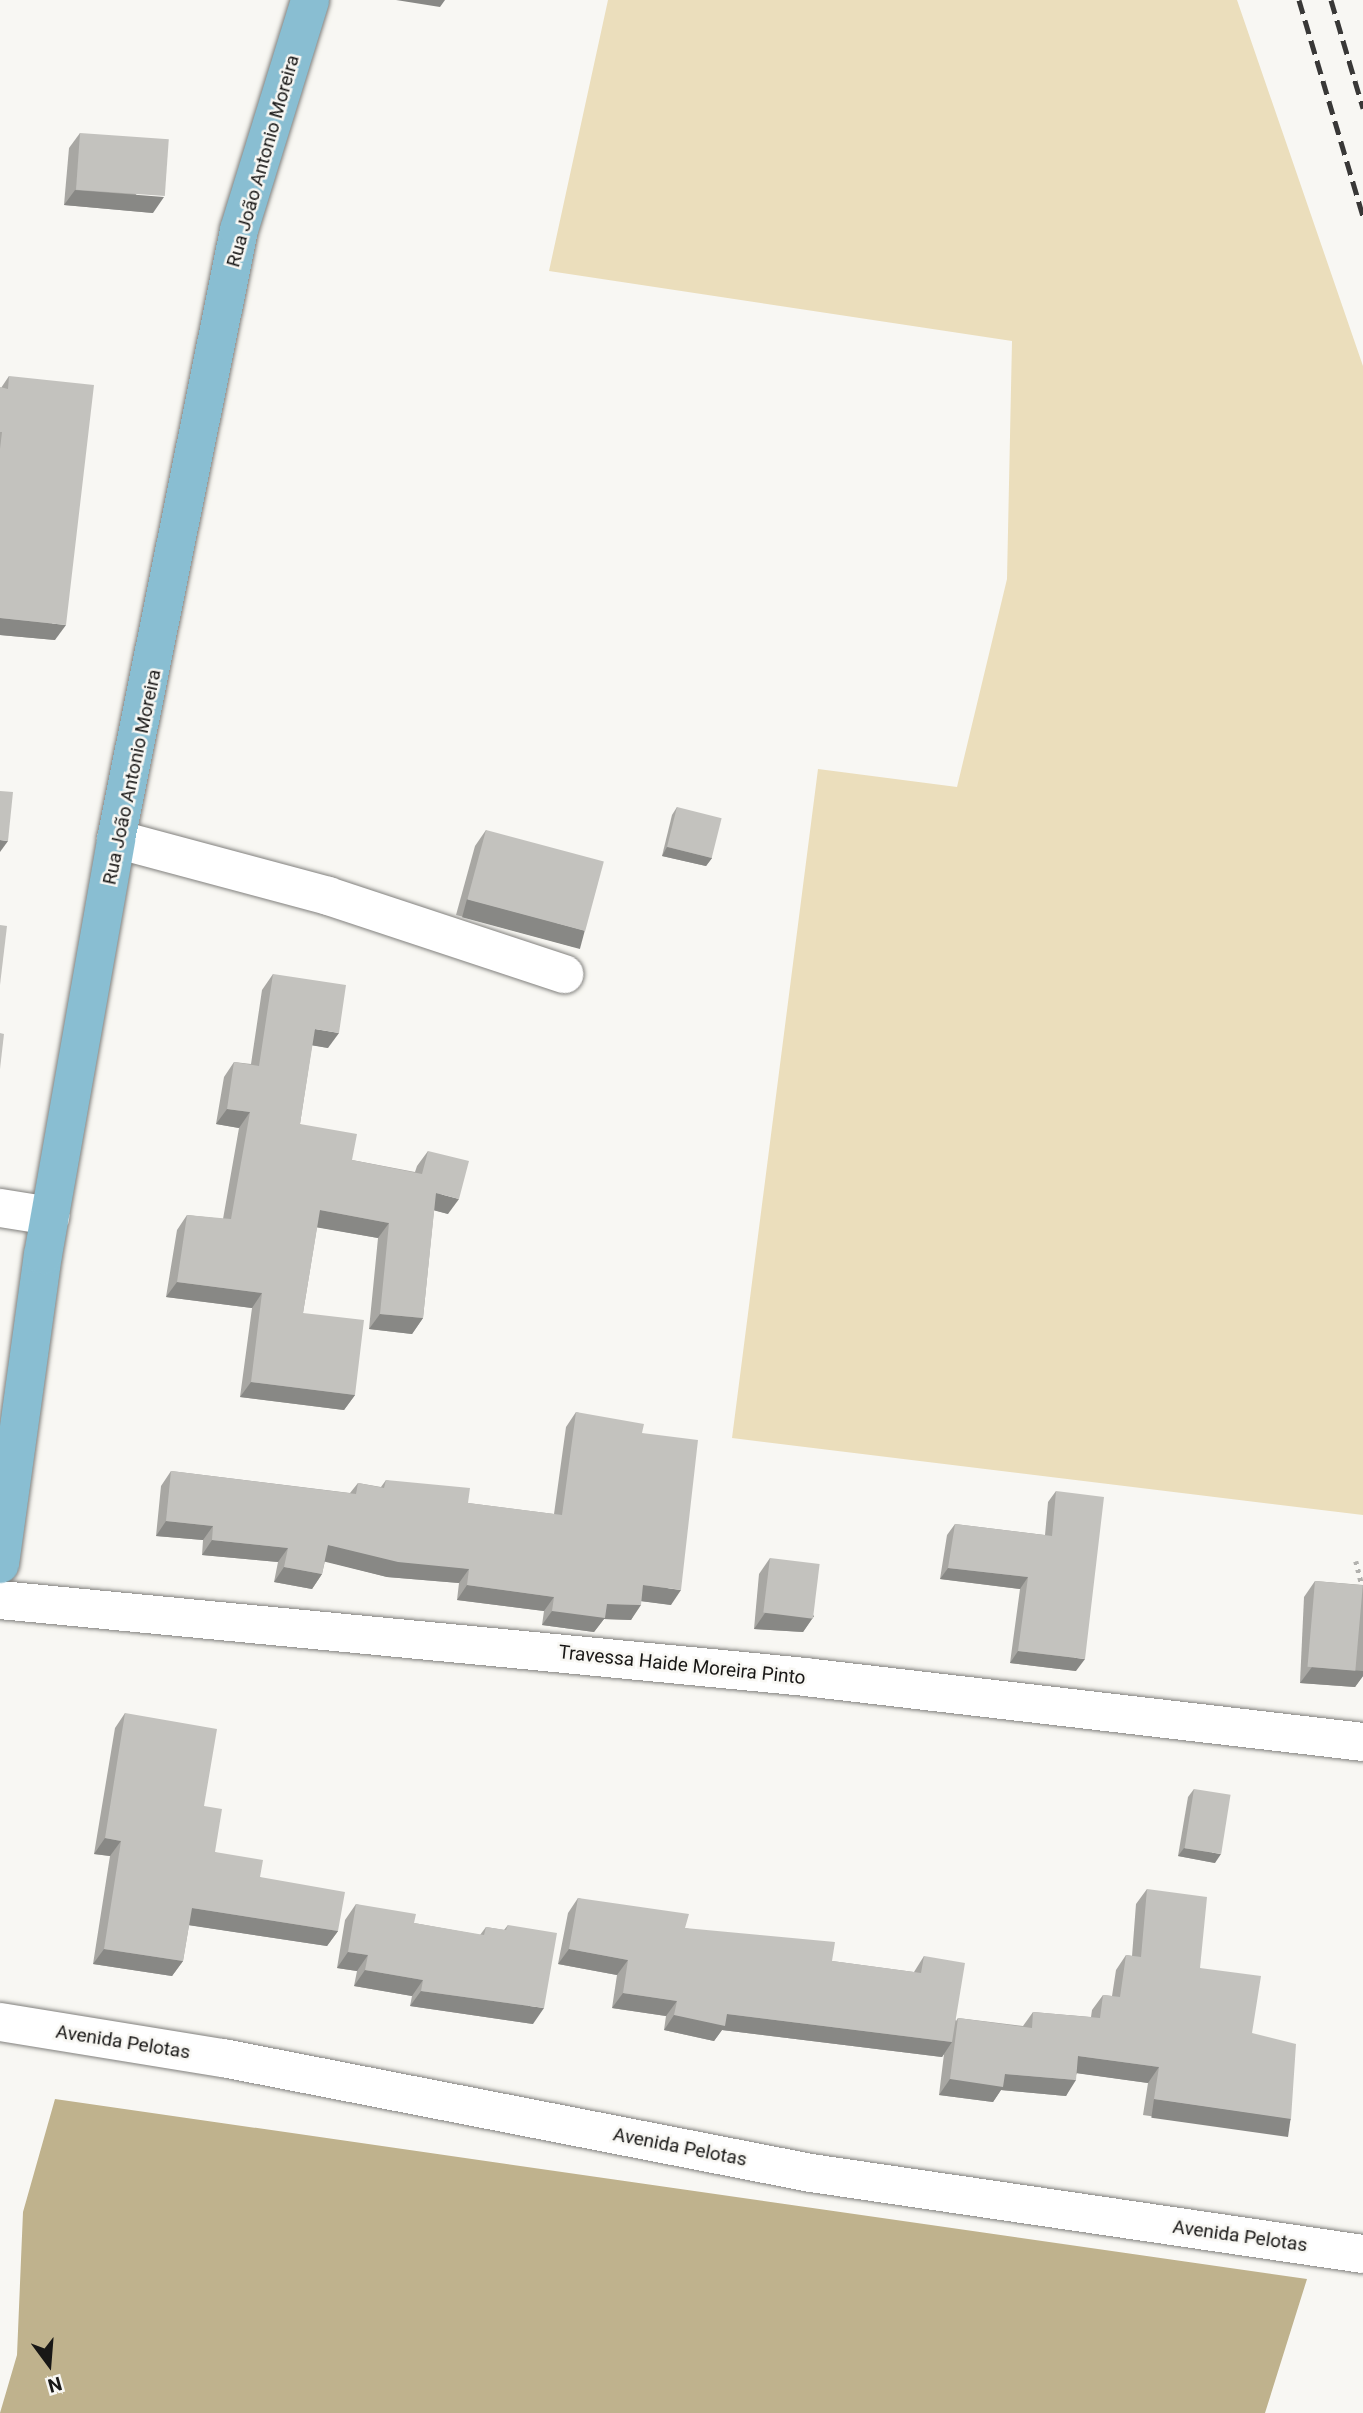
<!DOCTYPE html>
<meta charset="utf-8">
<style>
body{margin:0}
#map{position:relative;width:1363px;height:2413px;overflow:hidden;background:#f8f7f3;font-family:Roboto,sans-serif}
div>[style]{position:absolute}
.green>*{inset:0;background:#ebdebc}
.forest>*{inset:0;background:#bfb28d}
.path>*{height:4.5px;margin-top:-2.25px;transform-origin:0;background:repeating-linear-gradient(90deg,#b2b1ae 0 3.5px,transparent 0 8.5px)}
.roads{filter:drop-shadow(0 0 2px #81807d) drop-shadow(0 0 2px #81807d)}
.minor>*{height:38px;margin:-19px;padding:0 19px;transform-origin:19px;border-radius:19px;background:#fff}
.major>*{height:38px;margin:-19px;padding:0 19px;transform-origin:19px;border-radius:19px;background:#89bed2}
.rail>*{height:5px;margin-top:-2.5px;transform-origin:0;background:repeating-linear-gradient(90deg,#393837 0 14px,transparent 0 21px)}
.wall>*{inset:0;background:#a8a7a3}
.shaded-wall>*{inset:0;background:#888885;transform-origin:0 0}
.building>*{inset:0;background:#c3c2be;transform-origin:0 0}
span{translate:-50% -50%;white-space:nowrap;text-align:center;line-height:1.15;-webkit-text-stroke:5px #f8f7f3;paint-order:stroke}
.street-label{font-size:19px;color:#181716}
.north{position:absolute;left:14px;top:2329px;width:70px;height:70px;-webkit-text-stroke:5px #f8f7f3;paint-order:stroke;rotate:164deg;font-size:19px;font-weight:700;line-height:28px;text-align:center;color:#181716}
.north::after{content:'';display:block;margin:auto;width:24px;height:32px;background:#181716;clip-path:polygon(50% 0,100% 100%,50% 72%,0 100%)}
</style>
<div id="map">
<div class="green">
<div style="clip-path:polygon(608px 0,1237px 0,1363px 366px,1363px 1515px,732px 1438px,818px 769px,957px 787px,1007px 579px,1012px 341px,549px 271px)"></div>
</div>
<div class="forest">
<div style="clip-path:polygon(55px 2099px,1307px 2279px,1265px 2413px,0 2413px,17px 2355px,23px 2212px)"></div>
</div>
<div class="path">
<div style="left:1356px;top:1561px;width:29px;rotate:76deg"></div>
</div>
<div class="roads">
<div class="minor">
<div style="left:116px;top:839px;width:220px;rotate:15deg"></div>
<div style="left:328px;top:896px;width:249px;rotate:18.3deg"></div>
<div style="left:0;top:1208px;width:51px;rotate:9.1deg"></div>
<div style="left:0;top:1600px;width:809px;rotate:5.46deg"></div>
<div style="left:805px;top:1677px;width:562px;rotate:6.64deg"></div>
<div style="left:0;top:2022px;width:226px;rotate:9.2deg"></div>
<div style="left:223px;top:2058px;width:599px;rotate:11.07deg"></div>
<div style="left:811px;top:2173px;width:558px;rotate:8.35deg"></div>
</div>
<div class="major">
<div style="left:0;top:1564px;width:312px;rotate:-82.1deg"></div>
<div style="left:43px;top:1255px;width:422px;rotate:-80deg"></div>
<div style="left:116px;top:839px;width:621px;rotate:-78.58deg"></div>
<div style="left:239px;top:230px;width:241px;rotate:-72.8deg"></div>
</div>
</div>
<div class="rail">
<div style="left:1299px;top:0;width:225px;rotate:73.5deg"></div>
<div style="left:1331px;top:0;width:113px;rotate:73.5deg"></div>
</div>
<div class="wall">
<div style="clip-path:polygon(80px 133px,153px 213px,64px 205px,69px 148px)"></div>
<div style="clip-path:polygon(9px 376px,55px 640px,0 635px,0 387px,1px 388px)"></div>
<div style="clip-path:polygon(677px 807px,712px 858px,706px 866px,662px 856px,672px 815px)"></div>
<div style="clip-path:polygon(486px 830px,574px 947px,456px 915px,475px 846px)"></div>
<div style="clip-path:polygon(273px 974px,328px 1048px,312px 1045px,300px 1124px,352px 1160px,415px 1172px,417px 1166px,428px 1151px,448px 1214px,434px 1210px,423px 1318px,412px 1334px,369px 1329px,378px 1238px,317px 1227px,303px 1313px,355px 1395px,344px 1410px,240px 1397px,252px 1308px,166px 1297px,177px 1230px,187px 1215px,223px 1219px,239px 1128px,216px 1124px,224px 1077px,234px 1062px,251px 1064px,262px 990px)"></div>
<div style="clip-path:polygon(576px 1412px,642px 1433px,671px 1605px,641px 1601px,631px 1620px,604px 1619px,594px 1632px,542px 1625px,544px 1611px,457px 1600px,459px 1583px,387px 1577px,325px 1561px,322px 1574px,312px 1589px,274px 1582px,278px 1562px,202px 1555px,203px 1540px,156px 1536px,161px 1486px,171px 1471px,350px 1493px,358px 1483px,381px 1487px,386px 1480px,468px 1503px,554px 1514px,566px 1427px)"></div>
<div style="clip-path:polygon(1056px 1491px,1076px 1671px,1010px 1663px,1020px 1589px,940px 1579px,947px 1535px,955px 1524px,1045px 1535px,1048px 1502px)"></div>
<div style="clip-path:polygon(770px 1558px,814px 1616px,803px 1632px,754px 1629px,759px 1574px)"></div>
<div style="clip-path:polygon(1315px 1581px,1363px 1585px,1363px 1676px,1355px 1687px,1300px 1683px,1304px 1597px)"></div>
<div style="clip-path:polygon(125px 1713px,204px 1806px,215px 1852px,260px 1877px,338px 1931px,327px 1946px,189px 1925px,183px 1961px,172px 1976px,93px 1964px,110px 1856px,94px 1854px,115px 1728px)"></div>
<div style="clip-path:polygon(1194px 1789px,1215px 1863px,1178px 1856px,1188px 1797px)"></div>
<div style="clip-path:polygon(1147px 1889px,1200px 1968px,1252px 2033px,1291px 2119px,1280px 2135px,1143px 2115px,1148px 2083px,1077px 2073px,1066px 2096px,1001px 2090px,993px 2102px,939px 2095px,944px 2054px,942px 2057px,722px 2030px,714px 2041px,664px 2030px,666px 2016px,612px 2008px,617px 1975px,558px 1964px,568px 1913px,578px 1898px,685px 1928px,832px 1961px,914px 1972px,924px 1956px,956px 2021px,958px 2018px,1023px 2026px,1033px 2012px,1091px 2017px,1092px 2010px,1103px 1995px,1112px 1996px,1116px 1970px,1126px 1955px,1132px 1956px,1136px 1904px)"></div>
<div style="clip-path:polygon(356px 1904px,414px 1923px,480px 1935px,486px 1927px,504px 1930px,508px 1925px,533px 2024px,410px 2006px,412px 1996px,354px 1986px,357px 1971px,337px 1968px,345px 1920px)"></div>
</div>
<div class="shaded-wall">
<div style="clip-path:polygon(396px 0,445px 0,440px 7px)"></div>
<div style="clip-path:polygon(75px 190px,164px 197px,153px 213px,64px 205px)"></div>
<div style="clip-path:polygon(0 618px,66px 625px,55px 640px,0 635px)"></div>
<div style="clip-path:polygon(0 840px,8px 841px,0 852px)"></div>
<div style="clip-path:polygon(667px 847px,712px 858px,706px 866px,662px 856px)"></div>
<div style="left:467px;top:899px;width:122px;height:19px;rotate:15deg"></div>
<div style="clip-path:polygon(315px 1029px,339px 1033px,328px 1048px,304px 1044px)"></div>
<div style="clip-path:polygon(227px 1109px,250px 1112px,239px 1128px,216px 1124px)"></div>
<div style="clip-path:polygon(436px 1193px,459px 1199px,448px 1214px,425px 1208px)"></div>
<div style="clip-path:polygon(320px 1210px,389px 1223px,378px 1238px,309px 1226px)"></div>
<div style="clip-path:polygon(177px 1282px,262px 1293px,252px 1308px,166px 1297px)"></div>
<div style="clip-path:polygon(380px 1314px,423px 1318px,412px 1334px,369px 1329px)"></div>
<div style="clip-path:polygon(251px 1382px,355px 1395px,344px 1410px,240px 1397px)"></div>
<div style="clip-path:polygon(166px 1521px,213px 1526px,203px 1540px,156px 1536px)"></div>
<div style="clip-path:polygon(212px 1540px,288px 1548px,278px 1562px,202px 1555px)"></div>
<div style="clip-path:polygon(328px 1545px,469px 1569px,459px 1583px,387px 1577px,318px 1560px)"></div>
<div style="clip-path:polygon(284px 1567px,322px 1574px,312px 1589px,274px 1582px)"></div>
<div style="clip-path:polygon(948px 1568px,1028px 1577px,1020px 1589px,940px 1579px)"></div>
<div style="clip-path:polygon(467px 1585px,554px 1597px,544px 1611px,457px 1600px)"></div>
<div style="clip-path:polygon(643px 1585px,681px 1590px,671px 1605px,632px 1600px)"></div>
<div style="clip-path:polygon(607px 1604px,641px 1605px,631px 1620px,604px 1619px,594px 1632px,542px 1625px,552px 1611px)"></div>
<div style="clip-path:polygon(765px 1613px,814px 1616px,803px 1632px,754px 1629px)"></div>
<div style="clip-path:polygon(1018px 1651px,1085px 1659px,1076px 1671px,1010px 1663px)"></div>
<div style="clip-path:polygon(1312px 1667px,1363px 1671px,1363px 1676px,1355px 1687px,1300px 1683px)"></div>
<div style="clip-path:polygon(105px 1838px,121px 1841px,110px 1856px,94px 1854px)"></div>
<div style="clip-path:polygon(1184px 1848px,1221px 1854px,1215px 1863px,1178px 1856px)"></div>
<div style="clip-path:polygon(192px 1908px,338px 1931px,327px 1946px,181px 1924px)"></div>
<div style="clip-path:polygon(104px 1949px,183px 1961px,172px 1976px,93px 1964px)"></div>
<div style="clip-path:polygon(569px 1949px,628px 1960px,617px 1975px,558px 1964px)"></div>
<div style="clip-path:polygon(348px 1952px,368px 1955px,357px 1971px,337px 1968px)"></div>
<div style="clip-path:polygon(365px 1970px,423px 1980px,412px 1996px,354px 1986px)"></div>
<div style="clip-path:polygon(421px 1991px,544px 2008px,533px 2024px,410px 2006px)"></div>
<div style="clip-path:polygon(623px 1993px,677px 2001px,666px 2016px,612px 2008px)"></div>
<div style="clip-path:polygon(727px 2014px,952px 2042px,942px 2057px,722px 2030px,714px 2041px,664px 2030px,674px 2015px)"></div>
<div style="clip-path:polygon(1078px 2056px,1159px 2067px,1148px 2083px,1068px 2072px)"></div>
<div style="clip-path:polygon(1005px 2074px,1076px 2080px,1066px 2096px,1001px 2090px,993px 2102px,939px 2095px,950px 2079px)"></div>
<div style="left:1154px;top:2099px;width:138px;height:19px;rotate:8deg"></div>
</div>
<div class="building">
<div style="left:80px;top:133px;width:89px;height:57px;rotate:4deg"></div>
<div style="clip-path:polygon(9px 376px,94px 385px,66px 625px,0 618px,0 449px,2px 432px,0 432px,0 387px,8px 389px)"></div>
<div style="clip-path:polygon(0 791px,13px 792px,8px 841px,0 840px)"></div>
<div style="left:677px;top:807px;width:46px;height:41px;rotate:14deg"></div>
<div style="left:486px;top:830px;width:122px;height:72px;rotate:15deg"></div>
<div style="clip-path:polygon(0 925px,7px 926px,0 985px)"></div>
<div style="clip-path:polygon(273px 974px,346px 985px,339px 1033px,315px 1029px,300px 1124px,357px 1134px,352px 1160px,422px 1174px,428px 1151px,469px 1161px,459px 1199px,436px 1193px,423px 1318px,380px 1314px,389px 1223px,320px 1210px,303px 1313px,364px 1320px,355px 1395px,251px 1382px,262px 1293px,177px 1282px,187px 1215px,231px 1219px,250px 1112px,227px 1109px,234px 1062px,259px 1066px)"></div>
<div style="clip-path:polygon(0 1033px,4px 1034px,0 1069px)"></div>
<div style="clip-path:polygon(576px 1412px,644px 1424px,642px 1433px,698px 1440px,681px 1590px,643px 1585px,641px 1605px,607px 1604px,605px 1618px,552px 1611px,554px 1597px,467px 1585px,469px 1569px,398px 1562px,328px 1545px,322px 1574px,284px 1567px,288px 1548px,212px 1540px,213px 1526px,166px 1521px,171px 1471px,356px 1494px,358px 1483px,384px 1488px,386px 1480px,470px 1488px,468px 1503px,562px 1515px)"></div>
<div style="clip-path:polygon(1056px 1491px,1104px 1497px,1085px 1659px,1018px 1651px,1028px 1577px,948px 1568px,955px 1524px,1052px 1536px)"></div>
<div style="left:770px;top:1558px;width:50px;height:55px;rotate:7deg"></div>
<div style="left:1315px;top:1581px;width:48px;height:86px;rotate:5deg"></div>
<div style="clip-path:polygon(125px 1713px,217px 1729px,204px 1806px,222px 1809px,215px 1852px,263px 1860px,260px 1877px,345px 1892px,338px 1931px,192px 1908px,183px 1961px,104px 1949px,121px 1841px,105px 1838px)"></div>
<div style="left:1194px;top:1789px;width:37px;height:60px;rotate:9deg"></div>
<div style="clip-path:polygon(1147px 1889px,1207px 1897px,1200px 1968px,1261px 1976px,1252px 2033px,1296px 2044px,1291px 2119px,1154px 2099px,1159px 2067px,1078px 2056px,1076px 2080px,1005px 2074px,1003px 2087px,950px 2079px,958px 2018px,1032px 2028px,1033px 2012px,1100px 2018px,1103px 1995px,1120px 1997px,1126px 1955px,1141px 1957px)"></div>
<div style="clip-path:polygon(578px 1898px,689px 1914px,685px 1928px,835px 1942px,832px 1961px,921px 1973px,924px 1956px,965px 1963px,952px 2042px,727px 2014px,725px 2026px,674px 2015px,677px 2001px,623px 1993px,628px 1960px,569px 1949px)"></div>
<div style="clip-path:polygon(356px 1904px,416px 1914px,414px 1923px,484px 1935px,486px 1927px,506px 1930px,508px 1925px,557px 1933px,544px 2008px,421px 1991px,423px 1980px,365px 1970px,368px 1955px,348px 1952px)"></div>
</div>
<div class="street-label">
<span style="left:263px;top:161px;rotate:-74deg">Rua João Antonio Moreira</span>
<span style="left:132px;top:777px;rotate:-78deg">Rua João Antonio Moreira</span>
<span style="left:682px;top:1665px;rotate:6deg">Travessa Haide Moreira Pinto</span>
<span style="left:123px;top:2042px;rotate:9deg">Avenida Pelotas</span>
<span style="left:680px;top:2147px;rotate:11deg">Avenida Pelotas</span>
<span style="left:1240px;top:2236px;rotate:8deg">Avenida Pelotas</span>
</div>
<div class="north">N</div>
</div>
